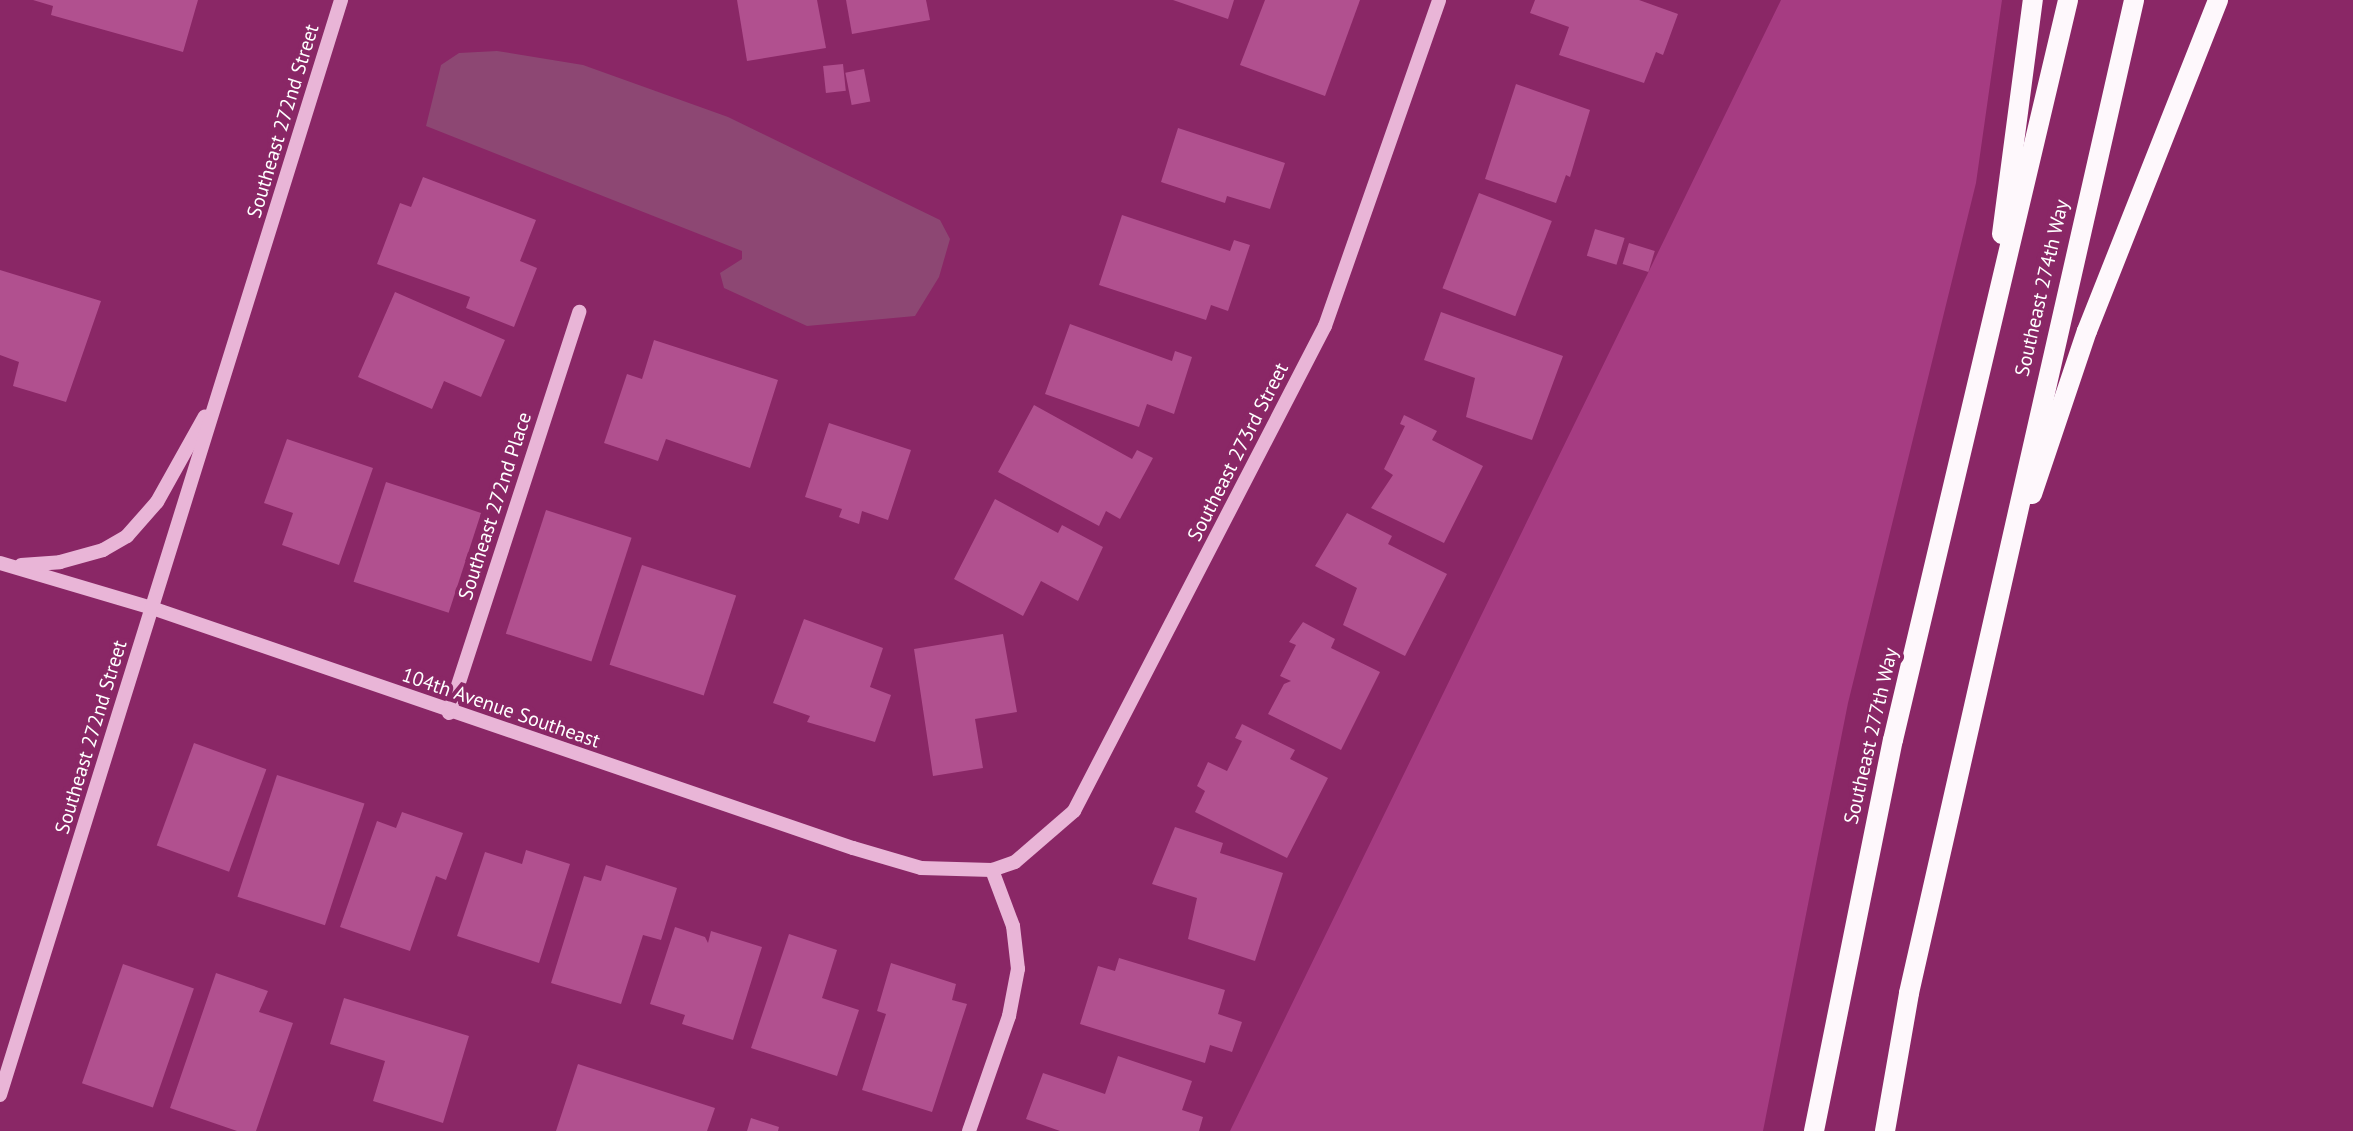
<!DOCTYPE html>
<style>
body{margin:0}
#map{position:relative;width:2353px;height:1131px;overflow:hidden;background:#8a2766;font-family:"PT Sans",sans-serif}
div>[style]{position:absolute}
.green>*{inset:0;background:#a63c82}
.water>*{inset:0;background:#8d4773}
.building>*{inset:0;background:#b1508f;transform-origin:0 0}
.minor>*{height:14px;margin:-7px;padding:0 7px;transform-origin:7px;border-radius:7px;background:#e9b5d7}
.major>*{height:20px;margin:-10px;padding:0 10px;transform-origin:10px;border-radius:10px;background:#fef8fc}
span{translate:-50% -50%;white-space:nowrap;text-align:center;line-height:1.15;-webkit-text-stroke:8px #8a2766;paint-order:stroke}
.street-label{font-size:20px;color:#fff}
</style>
<div id="map">
<div class="green">
<div style="clip-path:polygon(1781px 0,2002px 0,1976px 183px,1848px 703px,1763px 1131px,1230px 1131px)"></div>
</div>
<div class="water">
<div style="clip-path:polygon(497px 51px,583px 65px,728px 117px,940px 220px,950px 239px,939px 277px,915px 316px,807px 326px,724px 288px,720px 273px,742px 259px,742px 251px,426px 126px,441px 65px,459px 53px)"></div>
</div>
<div class="building">
<div style="clip-path:polygon(33px 0,198px 0,183px 52px,51px 15px,53px 6px)"></div>
<div style="clip-path:polygon(737px 0,817px 0,826px 48px,747px 61px)"></div>
<div style="clip-path:polygon(846px 0,926px 0,930px 20px,852px 34px)"></div>
<div style="clip-path:polygon(1173px 0,1234px 0,1228px 19px)"></div>
<div style="clip-path:polygon(1265px 0,1360px 0,1325px 96px,1240px 65px)"></div>
<div style="clip-path:polygon(1535px 0,1639px 0,1678px 14px,1663px 55px,1656px 52px,1644px 83px,1559px 55px,1569px 27px,1530px 13px)"></div>
<div style="left:843px;top:64px;width:27px;height:20px;rotate:84deg"></div>
<div style="left:864px;top:69px;width:33px;height:19px;rotate:79deg"></div>
<div style="clip-path:polygon(1516px 84px,1590px 110px,1570px 177px,1566px 175px,1556px 203px,1485px 179px)"></div>
<div style="clip-path:polygon(1178px 128px,1285px 163px,1270px 209px,1227px 196px,1225px 203px,1161px 182px)"></div>
<div style="clip-path:polygon(423px 177px,536px 220px,520px 261px,537px 268px,514px 327px,466px 308px,470px 297px,377px 264px,400px 203px,411px 207px)"></div>
<div style="left:1479px;top:193px;width:78px;height:102px;rotate:21deg"></div>
<div style="clip-path:polygon(1122px 215px,1230px 251px,1234px 240px,1250px 245px,1228px 311px,1211px 305px,1206px 320px,1099px 285px)"></div>
<div style="left:1595px;top:229px;width:31px;height:28px;rotate:17deg"></div>
<div style="left:1629px;top:243px;width:27px;height:22px;rotate:17deg"></div>
<div style="clip-path:polygon(0 270px,101px 301px,66px 402px,13px 386px,19px 362px,0 355px)"></div>
<div style="clip-path:polygon(395px 292px,505px 340px,481px 397px,444px 381px,432px 409px,358px 377px)"></div>
<div style="clip-path:polygon(1441px 312px,1563px 356px,1532px 440px,1466px 417px,1475px 378px,1424px 360px)"></div>
<div style="clip-path:polygon(1070px 324px,1172px 361px,1175px 351px,1192px 357px,1174px 414px,1147px 404px,1139px 427px,1045px 394px)"></div>
<div style="clip-path:polygon(654px 340px,778px 380px,750px 468px,666px 439px,658px 461px,604px 443px,627px 374px,642px 379px)"></div>
<div style="clip-path:polygon(1034px 405px,1132px 459px,1137px 450px,1153px 458px,1120px 519px,1106px 511px,1099px 526px,998px 472px)"></div>
<div style="clip-path:polygon(1404px 415px,1437px 431px,1432px 440px,1483px 466px,1444px 543px,1371px 508px,1393px 475px,1384px 469px,1405px 426px,1400px 424px)"></div>
<div style="clip-path:polygon(829px 423px,911px 450px,888px 520px,862px 511px,859px 524px,839px 517px,842px 509px,805px 497px)"></div>
<div style="clip-path:polygon(287px 439px,373px 468px,339px 565px,282px 545px,293px 513px,264px 503px)"></div>
<div style="left:386px;top:482px;width:100px;height:105px;rotate:18deg"></div>
<div style="clip-path:polygon(995px 499px,1058px 533px,1062px 525px,1103px 547px,1078px 601px,1041px 581px,1023px 616px,954px 579px)"></div>
<div style="left:546px;top:510px;width:90px;height:130px;rotate:18deg"></div>
<div style="clip-path:polygon(1347px 513px,1392px 536px,1388px 544px,1447px 574px,1405px 656px,1343px 625px,1357px 588px,1315px 566px)"></div>
<div style="left:642px;top:565px;width:99px;height:105px;rotate:18deg"></div>
<div style="clip-path:polygon(804px 619px,883px 648px,870px 687px,891px 695px,875px 742px,807px 722px,810px 716px,773px 703px)"></div>
<div style="clip-path:polygon(1303px 622px,1335px 639px,1331px 648px,1380px 672px,1341px 750px,1268px 714px,1284px 684px,1291px 681px,1280px 676px,1296px 645px,1289px 642px)"></div>
<div style="clip-path:polygon(1003px 634px,1017px 712px,975px 719px,983px 768px,933px 776px,914px 649px)"></div>
<div style="clip-path:polygon(1242px 724px,1295px 750px,1290px 759px,1328px 778px,1287px 858px,1195px 812px,1205px 791px,1197px 786px,1208px 762px,1227px 771px,1242px 741px,1235px 738px)"></div>
<div style="left:194px;top:743px;width:77px;height:109px;rotate:20deg"></div>
<div style="left:277px;top:775px;width:92px;height:128px;rotate:18deg"></div>
<div style="clip-path:polygon(402px 812px,463px 833px,446px 880px,436px 876px,410px 951px,340px 927px,377px 821px,396px 828px)"></div>
<div style="clip-path:polygon(1175px 827px,1223px 843px,1220px 853px,1283px 873px,1255px 961px,1188px 939px,1197px 898px,1152px 884px)"></div>
<div style="clip-path:polygon(526px 850px,570px 864px,539px 963px,457px 936px,485px 852px,522px 864px)"></div>
<div style="clip-path:polygon(606px 865px,677px 888px,661px 940px,643px 935px,621px 1004px,551px 983px,584px 876px,601px 881px)"></div>
<div style="clip-path:polygon(675px 927px,705px 937px,708px 943px,711px 931px,762px 947px,733px 1040px,682px 1024px,685px 1015px,650px 1004px)"></div>
<div style="clip-path:polygon(789px 934px,837px 950px,822px 998px,859px 1010px,837px 1076px,751px 1048px)"></div>
<div style="clip-path:polygon(1119px 958px,1225px 990px,1218px 1014px,1242px 1022px,1232px 1052px,1210px 1045px,1205px 1063px,1080px 1024px,1098px 966px,1115px 971px)"></div>
<div style="clip-path:polygon(891px 963px,956px 984px,952px 1000px,967px 1004px,932px 1112px,862px 1090px,886px 1014px,877px 1011px)"></div>
<div style="left:123px;top:964px;width:75px;height:126px;rotate:19deg"></div>
<div style="clip-path:polygon(216px 973px,268px 991px,259px 1012px,293px 1023px,256px 1131px,237px 1131px,170px 1108px)"></div>
<div style="clip-path:polygon(344px 998px,469px 1036px,443px 1123px,373px 1101px,385px 1061px,330px 1044px)"></div>
<div style="clip-path:polygon(1118px 1056px,1192px 1081px,1182px 1110px,1203px 1117px,1199px 1131px,1060px 1131px,1026px 1119px,1043px 1073px,1105px 1094px)"></div>
<div style="clip-path:polygon(578px 1064px,715px 1108px,707px 1131px,556px 1131px)"></div>
<div style="clip-path:polygon(751px 1118px,779px 1127px,778px 1131px,747px 1131px)"></div>
</div>
<div class="minor">
<div style="left:0;top:563px;width:159px;rotate:16.5deg"></div>
<div style="left:152px;top:608px;width:741px;rotate:18.9deg"></div>
<div style="left:853px;top:848px;width:71px;rotate:16.4deg"></div>
<div style="left:921px;top:868px;width:71px;rotate:1.6deg"></div>
<div style="left:992px;top:870px;width:24px;rotate:-19deg"></div>
<div style="left:1015px;top:862px;width:78px;rotate:-40.8deg"></div>
<div style="left:1074px;top:811px;width:546px;rotate:-62.64deg"></div>
<div style="left:1325px;top:326px;width:345px;rotate:-70.7deg"></div>
<div style="left:21px;top:565px;width:39px;rotate:-4deg"></div>
<div style="left:60px;top:562px;width:45px;rotate:-15.6deg"></div>
<div style="left:103px;top:550px;width:28px;rotate:-30deg"></div>
<div style="left:127px;top:536px;width:45px;rotate:-48.6deg"></div>
<div style="left:157px;top:502px;width:98px;rotate:-60.8deg"></div>
<div style="left:449px;top:713px;width:422px;rotate:-72deg"></div>
<div style="left:0;top:1095px;width:1147px;rotate:-72.7deg"></div>
<div style="left:969px;top:1131px;width:122px;rotate:-70.8deg"></div>
<div style="left:1009px;top:1016px;width:48px;rotate:-79.2deg"></div>
<div style="left:1018px;top:969px;width:43px;rotate:-96.6deg"></div>
<div style="left:1013px;top:926px;width:60px;rotate:-110.6deg"></div>
</div>
<div class="major">
<div style="left:2002px;top:234px;width:236px;rotate:-82.5deg"></div>
<div style="left:2032px;top:494px;width:172px;rotate:-71.4deg"></div>
<div style="left:2087px;top:331px;width:356px;rotate:-68.4deg"></div>
<div style="left:1814px;top:1131px;width:399px;rotate:-78.6deg"></div>
<div style="left:1893px;top:740px;width:760px;rotate:-76.69deg"></div>
<div style="left:1885px;top:1131px;width:140px;rotate:-80.1deg"></div>
<div style="left:1909px;top:993px;width:1018px;rotate:-77.23deg"></div>
</div>
<div class="street-label">
<span style="left:283px;top:121px;rotate:-73deg">Southeast 272nd Street</span>
<span style="left:2042px;top:288px;rotate:-77deg">Southeast 274th Way</span>
<span style="left:1238px;top:452px;rotate:-63deg">Southeast 273rd Street</span>
<span style="left:495px;top:506px;rotate:-72deg">Southeast 272nd Place</span>
<span style="left:501px;top:708px;rotate:19deg">104th Avenue Southeast</span>
<span style="left:1871px;top:736px;rotate:-77deg">Southeast 277th Way</span>
<span style="left:91px;top:737px;rotate:-73deg">Southeast 272nd Street</span>
</div>
</div>
